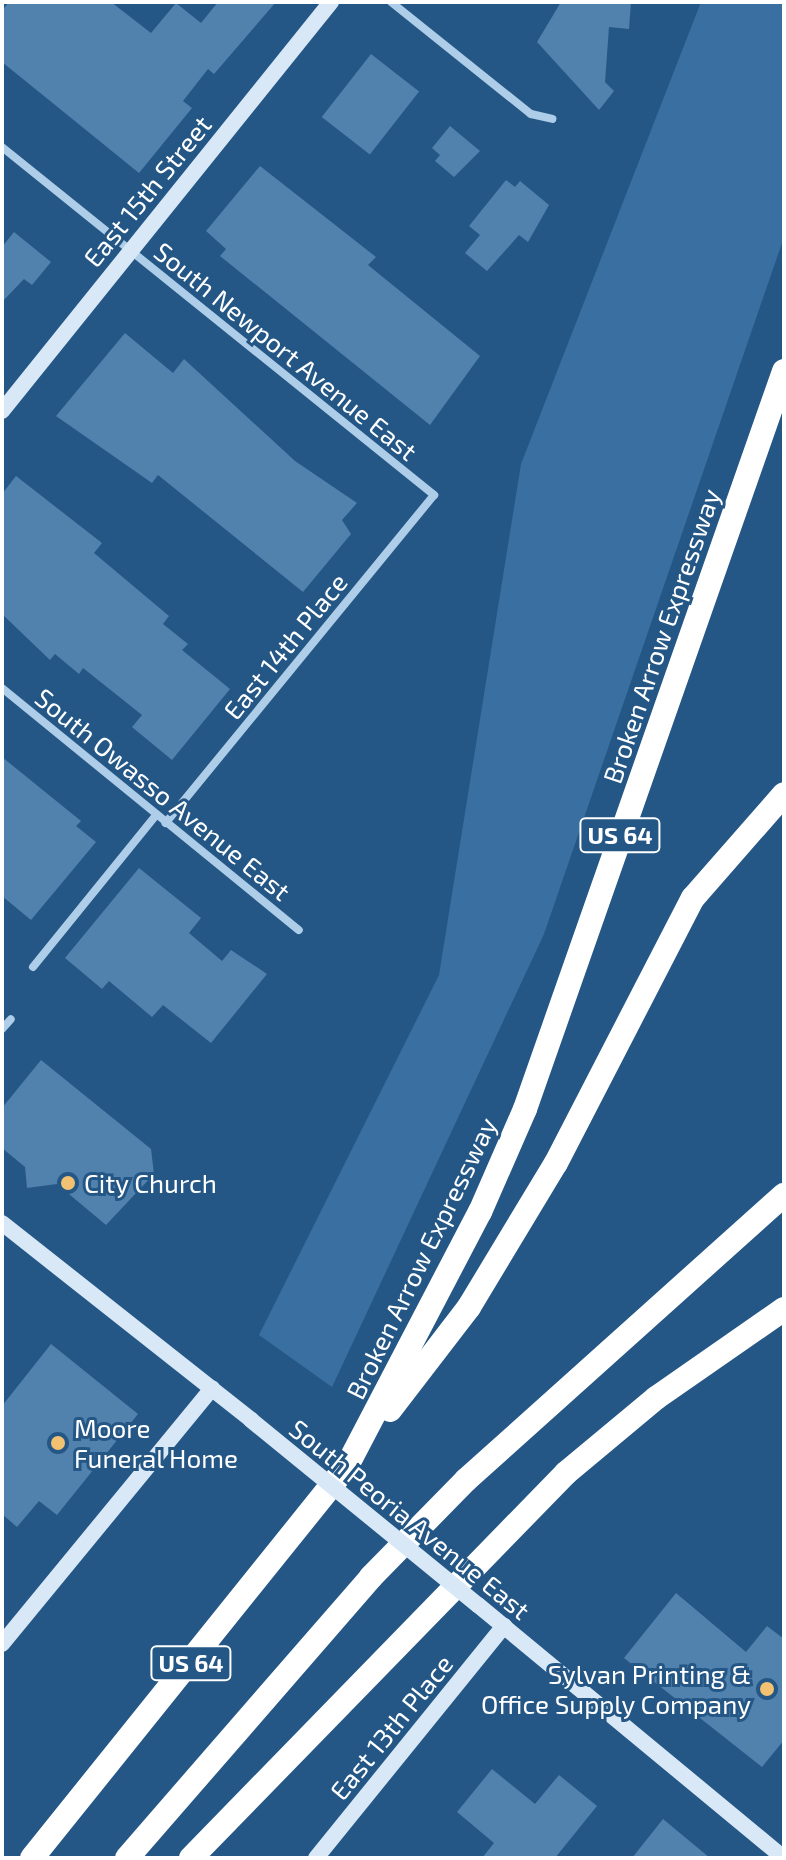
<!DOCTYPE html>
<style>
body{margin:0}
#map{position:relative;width:786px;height:1860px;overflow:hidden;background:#245785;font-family:"Exo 2",sans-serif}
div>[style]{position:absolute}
.green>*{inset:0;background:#3970a1}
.building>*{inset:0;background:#5182ae;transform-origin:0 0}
.street>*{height:8px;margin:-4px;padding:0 4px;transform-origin:4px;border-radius:4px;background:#aecde8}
.secondary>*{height:16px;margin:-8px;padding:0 8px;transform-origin:8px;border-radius:8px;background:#d8e8f7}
.highway>*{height:24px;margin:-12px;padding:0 12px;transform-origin:12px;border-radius:12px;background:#fff}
.secondary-bridge>*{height:16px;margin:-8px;padding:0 8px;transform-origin:8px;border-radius:8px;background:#d8e8f7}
.dots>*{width:22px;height:22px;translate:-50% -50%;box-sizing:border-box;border:4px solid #245785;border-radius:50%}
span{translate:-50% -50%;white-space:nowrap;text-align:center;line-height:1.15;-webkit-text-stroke:6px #245785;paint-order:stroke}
.shield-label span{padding:2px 6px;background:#245785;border:2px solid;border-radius:6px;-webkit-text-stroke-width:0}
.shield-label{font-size:24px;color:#fff;font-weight:700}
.street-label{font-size:26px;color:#fff}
.poi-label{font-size:26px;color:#fff}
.left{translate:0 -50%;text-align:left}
.right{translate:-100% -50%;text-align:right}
.frame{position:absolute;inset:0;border:4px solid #fff;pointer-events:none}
</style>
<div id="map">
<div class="green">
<div style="clip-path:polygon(701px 2px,784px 2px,784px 237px,544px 934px,332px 1387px,259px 1335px,439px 975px,521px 464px)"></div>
</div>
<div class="building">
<div style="clip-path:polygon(9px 2px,111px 2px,151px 33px,176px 3px,201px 23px,218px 2px,276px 2px,214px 74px,208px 69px,183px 101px,192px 108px,139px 173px,2px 62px,2px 11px)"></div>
<div style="clip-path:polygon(561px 2px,631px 2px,629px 29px,609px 27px,605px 82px,614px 91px,599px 110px,537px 42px)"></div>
<div style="left:371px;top:54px;width:61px;height:80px;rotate:38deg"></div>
<div style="clip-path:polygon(450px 126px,480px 151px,454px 177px,435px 161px,440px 155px,432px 148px)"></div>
<div style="clip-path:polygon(260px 166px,376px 257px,368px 265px,480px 356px,430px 425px,220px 256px,226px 249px,206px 231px)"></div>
<div style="clip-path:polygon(506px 180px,515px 187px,520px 181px,549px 205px,528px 242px,519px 235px,487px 271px,465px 253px,480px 235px,469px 226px)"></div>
<div style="clip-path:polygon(14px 232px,51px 262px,32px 285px,24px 279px,2px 302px,2px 247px)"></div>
<div style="clip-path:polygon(125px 333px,173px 373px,184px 359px,295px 461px,357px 503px,342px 520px,351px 534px,303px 592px,158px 475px,152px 483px,56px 416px)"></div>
<div style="clip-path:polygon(16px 476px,102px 543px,94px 553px,169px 616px,163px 624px,188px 644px,182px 650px,230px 689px,172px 760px,132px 727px,142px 715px,83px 668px,79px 674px,55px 654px,50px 660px,2px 614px,2px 494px)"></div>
<div style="clip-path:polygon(2px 757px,81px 821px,76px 826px,96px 842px,31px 920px,2px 896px)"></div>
<div style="clip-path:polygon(139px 868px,201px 918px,189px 933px,222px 961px,231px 950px,267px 974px,211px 1043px,163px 1005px,152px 1017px,109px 981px,102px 989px,65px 958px)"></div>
<div style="clip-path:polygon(41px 1060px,151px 1149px,154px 1174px,106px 1225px,57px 1184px,27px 1188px,25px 1167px,2px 1148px,2px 1108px)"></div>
<div style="clip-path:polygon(51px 1344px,138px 1414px,57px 1515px,39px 1501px,17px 1527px,2px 1514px,2px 1406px)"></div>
<div style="clip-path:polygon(676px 1593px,746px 1652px,767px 1626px,784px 1639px,784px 1740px,762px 1767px,624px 1658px)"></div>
<div style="clip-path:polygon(492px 1769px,535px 1804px,559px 1775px,597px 1806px,555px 1858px,482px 1858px,494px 1843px,457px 1812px)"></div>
<div style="clip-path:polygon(663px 1819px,710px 1858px,632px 1858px)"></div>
</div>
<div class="street">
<div style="left:391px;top:2px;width:179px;rotate:38.7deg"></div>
<div style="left:531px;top:114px;width:22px;rotate:13deg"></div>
<div style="left:2px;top:147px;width:555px;rotate:38.85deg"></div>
<div style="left:434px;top:495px;width:424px;rotate:129.3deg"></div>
<div style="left:2px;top:688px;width:383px;rotate:39.2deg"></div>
<div style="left:33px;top:967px;width:196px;rotate:-51deg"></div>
<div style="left:2px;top:1029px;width:13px;rotate:-48deg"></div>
</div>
<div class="secondary">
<div style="left:2px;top:411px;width:525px;rotate:-51.19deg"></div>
<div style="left:2px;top:1223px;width:318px;rotate:38.3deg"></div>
<div style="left:478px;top:1605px;width:397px;rotate:39.6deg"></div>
<div style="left:2px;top:1644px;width:331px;rotate:-50.6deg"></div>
<div style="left:316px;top:1858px;width:299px;rotate:-51deg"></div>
</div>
<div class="highway">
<div style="left:390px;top:1410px;width:130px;rotate:-52.5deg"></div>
<div style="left:469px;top:1307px;width:168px;rotate:-58.9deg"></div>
<div style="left:556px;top:1163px;width:298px;rotate:-62.7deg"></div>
<div style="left:693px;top:898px;width:138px;rotate:-48.8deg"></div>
<div style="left:32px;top:1858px;width:503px;rotate:-51.22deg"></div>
<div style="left:347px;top:1466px;width:287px;rotate:-62.4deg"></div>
<div style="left:480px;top:1212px;width:112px;rotate:-66.4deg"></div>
<div style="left:525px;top:1109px;width:782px;rotate:-70.66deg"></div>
<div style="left:127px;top:1858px;width:372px;rotate:-49deg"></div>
<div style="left:371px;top:1577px;width:136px;rotate:-45.6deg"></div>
<div style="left:466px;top:1480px;width:427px;rotate:-41.9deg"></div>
<div style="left:191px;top:1858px;width:537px;rotate:-45.75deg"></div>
<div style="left:566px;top:1473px;width:117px;rotate:-39.8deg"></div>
<div style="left:656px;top:1398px;width:156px;rotate:-34.8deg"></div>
</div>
<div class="secondary-bridge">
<div style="left:251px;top:1420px;width:293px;rotate:39.2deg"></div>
</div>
<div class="dots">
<div style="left:68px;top:1183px;background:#f2c272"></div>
<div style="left:58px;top:1443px;background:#f2c272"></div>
<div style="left:767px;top:1689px;background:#f2c272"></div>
</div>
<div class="shield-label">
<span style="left:620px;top:835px">US 64</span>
<span style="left:191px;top:1663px">US 64</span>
</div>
<div class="street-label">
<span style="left:147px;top:191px;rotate:-51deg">East 15th Street</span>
<span style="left:286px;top:351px;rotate:39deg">South Newport Avenue East</span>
<span style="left:661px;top:636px;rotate:-71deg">Broken Arrow Expressway</span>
<span style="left:285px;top:646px;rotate:-51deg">East 14th Place</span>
<span style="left:163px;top:794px;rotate:39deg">South Owasso Avenue East</span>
<span style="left:421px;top:1258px;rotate:-64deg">Broken Arrow Expressway</span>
<span style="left:410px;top:1519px;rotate:39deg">South Peoria Avenue East</span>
<span style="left:391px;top:1727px;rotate:-51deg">East 13th Place</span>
</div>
<div class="poi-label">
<span class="left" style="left:84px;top:1183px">City Church</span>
<span class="left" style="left:74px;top:1443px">Moore<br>Funeral Home</span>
<span class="right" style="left:751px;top:1689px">Sylvan Printing &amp;<br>Office Supply Company</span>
</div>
<div class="frame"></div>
</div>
